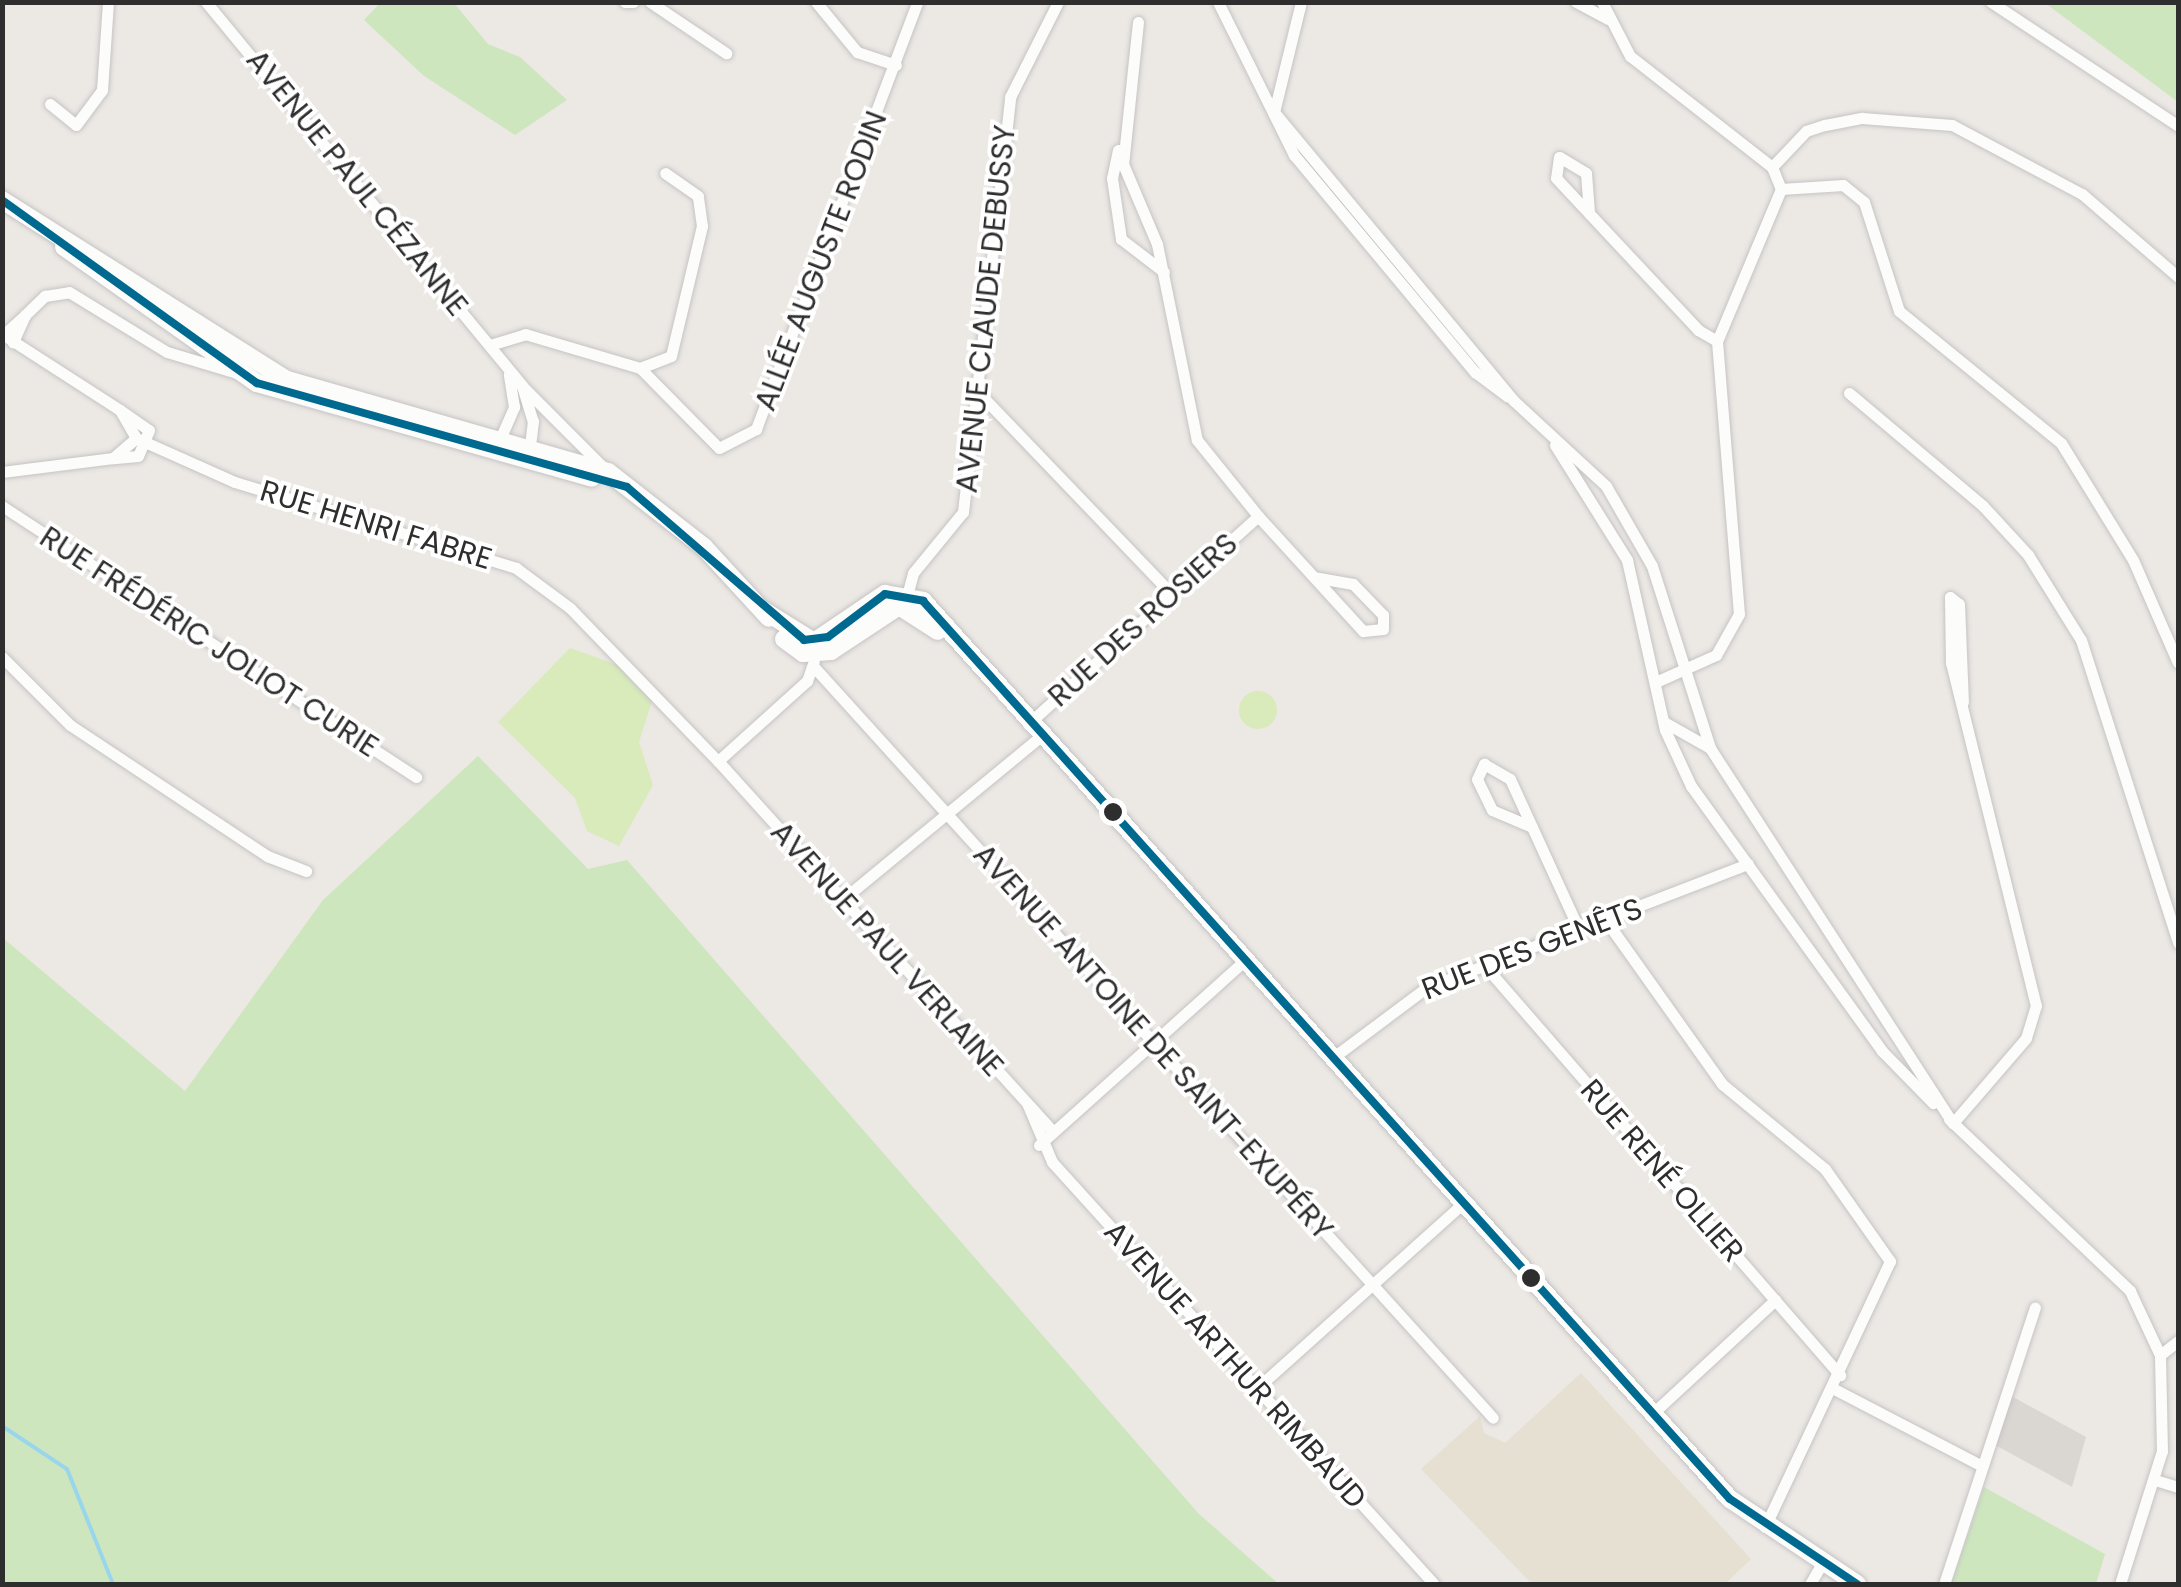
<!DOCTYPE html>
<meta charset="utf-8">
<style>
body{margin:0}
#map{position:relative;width:2181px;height:1587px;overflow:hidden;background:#ece8e4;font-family:Poppins,sans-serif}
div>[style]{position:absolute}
.education>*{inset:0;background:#e6e0d3}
.green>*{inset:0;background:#cee6be}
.pitch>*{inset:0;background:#d9eabb}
.round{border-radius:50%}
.plaza>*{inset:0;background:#dad6d2}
.stream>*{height:4px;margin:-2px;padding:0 2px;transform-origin:2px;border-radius:2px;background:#99d6ec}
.roads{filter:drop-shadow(0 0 2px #c5c4c5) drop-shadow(0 0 2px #c5c4c5)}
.street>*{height:11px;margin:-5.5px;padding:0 5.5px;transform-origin:5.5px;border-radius:5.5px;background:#fcfcfb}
.secondary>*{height:18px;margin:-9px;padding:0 9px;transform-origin:9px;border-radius:9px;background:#fcfcfb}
.bus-1>*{height:8px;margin:-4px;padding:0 4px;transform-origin:4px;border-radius:4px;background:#006990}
.dots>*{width:28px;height:28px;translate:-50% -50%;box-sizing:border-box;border:5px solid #fff;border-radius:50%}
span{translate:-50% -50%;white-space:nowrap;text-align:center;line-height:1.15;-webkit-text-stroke:8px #fff;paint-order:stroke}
.street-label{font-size:30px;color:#2e2e2e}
.frame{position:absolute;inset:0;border:5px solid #2e2e2e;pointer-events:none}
</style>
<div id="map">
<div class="education">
<div style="clip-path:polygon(1581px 1373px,1751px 1559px,1725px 1584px,1532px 1584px,1421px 1469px,1480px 1416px,1484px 1433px,1505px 1443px)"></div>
</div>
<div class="green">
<div style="clip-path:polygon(380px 3px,454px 3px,488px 44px,520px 57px,567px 100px,515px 135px,424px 76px,364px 20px)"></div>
<div style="clip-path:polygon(2045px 3px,2178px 3px,2178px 102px)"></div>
<div style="clip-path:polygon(478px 756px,588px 869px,627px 860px,1199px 1514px,1279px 1584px,3px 1584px,3px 938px,185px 1091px,323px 900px)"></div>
<div style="clip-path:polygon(1984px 1487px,2105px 1554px,2096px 1584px,1951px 1584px)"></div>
</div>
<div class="pitch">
<div style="clip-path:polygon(570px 648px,618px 665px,652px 701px,639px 742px,653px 785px,619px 846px,587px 831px,575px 798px,498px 722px)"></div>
<div class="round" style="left:1239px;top:691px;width:38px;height:38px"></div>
</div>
<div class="plaza">
<div style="clip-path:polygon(2004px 1392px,2086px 1437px,2072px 1487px,1988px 1441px)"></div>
</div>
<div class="stream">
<div style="left:2px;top:1426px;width:78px;rotate:33.5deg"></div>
<div style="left:67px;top:1469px;width:124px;rotate:68.2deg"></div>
</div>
<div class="roads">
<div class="street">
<div style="left:206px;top:2px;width:497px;rotate:50.5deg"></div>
<div style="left:522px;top:386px;width:122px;rotate:45deg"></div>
<div style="left:625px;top:2px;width:8px"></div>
<div style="left:650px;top:2px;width:92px;rotate:33.9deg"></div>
<div style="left:816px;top:2px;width:65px;rotate:50.6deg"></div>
<div style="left:857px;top:52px;width:41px;rotate:18.4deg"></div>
<div style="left:1218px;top:2px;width:171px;rotate:63.6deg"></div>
<div style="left:1294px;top:155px;width:283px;rotate:50.2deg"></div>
<div style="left:1475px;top:372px;width:41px;rotate:37.1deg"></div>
<div style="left:1576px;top:2px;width:36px;rotate:28deg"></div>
<div style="left:1602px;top:2px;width:61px;rotate:62.6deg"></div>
<div style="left:1630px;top:56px;width:180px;rotate:38deg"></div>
<div style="left:1772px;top:167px;width:24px;rotate:68deg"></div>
<div style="left:1781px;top:189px;width:165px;rotate:112.8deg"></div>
<div style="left:1717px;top:341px;width:274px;rotate:85.4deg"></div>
<div style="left:1739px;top:614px;width:47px;rotate:119.3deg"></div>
<div style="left:1716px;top:655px;width:64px;rotate:155.9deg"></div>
<div style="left:1991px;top:2px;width:224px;rotate:33.5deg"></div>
<div style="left:1138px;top:22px;width:143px;rotate:96deg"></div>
<div style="left:1123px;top:164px;width:87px;rotate:67deg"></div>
<div style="left:1157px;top:244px;width:200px;rotate:78.5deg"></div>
<div style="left:1197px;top:440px;width:97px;rotate:51.2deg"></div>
<div style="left:1258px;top:516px;width:156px;rotate:47.6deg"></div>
<div style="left:1363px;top:631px;width:20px;rotate:-6deg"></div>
<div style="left:1383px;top:629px;width:14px;rotate:-90deg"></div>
<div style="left:1383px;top:615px;width:43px;rotate:-134.1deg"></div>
<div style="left:1353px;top:584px;width:39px;rotate:-170deg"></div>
<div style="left:50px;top:104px;width:33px;rotate:39deg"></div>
<div style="left:76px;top:125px;width:44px;rotate:-53.4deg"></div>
<div style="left:102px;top:90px;width:88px;rotate:-86.1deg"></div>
<div style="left:1274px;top:112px;width:376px;rotate:50.3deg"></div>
<div style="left:1514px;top:401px;width:125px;rotate:42.7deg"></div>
<div style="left:1606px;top:486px;width:92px;rotate:60.1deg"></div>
<div style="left:1652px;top:566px;width:191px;rotate:72.3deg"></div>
<div style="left:1710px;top:748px;width:447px;rotate:57.1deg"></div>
<div style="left:1274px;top:112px;width:113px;rotate:-76.2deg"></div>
<div style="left:1118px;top:150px;width:29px;rotate:102deg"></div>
<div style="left:1112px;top:178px;width:62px;rotate:81.6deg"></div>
<div style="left:1121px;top:239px;width:54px;rotate:37.5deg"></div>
<div style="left:1772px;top:167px;width:50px;rotate:-46.6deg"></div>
<div style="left:1806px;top:131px;width:20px;rotate:-18deg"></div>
<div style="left:1825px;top:125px;width:38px;rotate:-11deg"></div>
<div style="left:1862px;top:118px;width:90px;rotate:4.4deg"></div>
<div style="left:1952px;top:125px;width:147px;rotate:28deg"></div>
<div style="left:2082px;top:194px;width:127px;rotate:40.8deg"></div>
<div style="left:1781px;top:189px;width:62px;rotate:-3.7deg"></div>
<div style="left:1843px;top:185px;width:27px;rotate:39deg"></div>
<div style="left:1864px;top:202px;width:114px;rotate:72.2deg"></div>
<div style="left:1899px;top:311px;width:209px;rotate:39.2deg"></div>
<div style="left:2061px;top:443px;width:137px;rotate:58.4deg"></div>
<div style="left:2133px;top:560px;width:112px;rotate:66.4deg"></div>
<div style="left:1589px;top:213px;width:40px;rotate:-94.3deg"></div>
<div style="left:1586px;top:173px;width:31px;rotate:-149deg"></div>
<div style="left:1559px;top:157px;width:21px;rotate:98deg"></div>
<div style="left:1556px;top:178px;width:208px;rotate:46.9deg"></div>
<div style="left:1698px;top:330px;width:22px;rotate:30deg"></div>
<div style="left:25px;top:315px;width:28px;rotate:-44deg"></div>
<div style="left:45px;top:296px;width:24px;rotate:-9deg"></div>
<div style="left:69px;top:292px;width:115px;rotate:31.5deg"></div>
<div style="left:167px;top:352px;width:73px;rotate:16.7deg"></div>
<div style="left:2px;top:334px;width:140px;rotate:32.8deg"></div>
<div style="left:3px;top:335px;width:30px;rotate:-42deg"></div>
<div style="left:25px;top:315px;width:30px;rotate:114deg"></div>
<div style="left:490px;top:345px;width:37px;rotate:-17deg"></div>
<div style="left:525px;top:334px;width:120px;rotate:16.5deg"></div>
<div style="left:640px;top:368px;width:33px;rotate:-21deg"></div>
<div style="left:671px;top:356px;width:134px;rotate:-76.6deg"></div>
<div style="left:702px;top:226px;width:30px;rotate:-98deg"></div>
<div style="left:698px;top:196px;width:40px;rotate:-145.1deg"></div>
<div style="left:640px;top:368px;width:112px;rotate:45.4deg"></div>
<div style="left:719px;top:448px;width:42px;rotate:-27.2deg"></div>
<div style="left:756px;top:429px;width:456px;rotate:-69.3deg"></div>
<div style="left:522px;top:386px;width:37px;rotate:73deg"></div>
<div style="left:533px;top:421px;width:34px;rotate:97deg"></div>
<div style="left:979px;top:393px;width:279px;rotate:46.2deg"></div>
<div style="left:1849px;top:393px;width:175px;rotate:40.1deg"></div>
<div style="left:1983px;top:506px;width:67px;rotate:47.4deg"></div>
<div style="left:2028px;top:555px;width:100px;rotate:58.1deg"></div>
<div style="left:2081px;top:640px;width:318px;rotate:72.2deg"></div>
<div style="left:120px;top:410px;width:35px;rotate:35deg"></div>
<div style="left:149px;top:430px;width:28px;rotate:113deg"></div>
<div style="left:138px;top:456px;width:25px;rotate:175deg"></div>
<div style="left:113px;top:458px;width:30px;rotate:-41deg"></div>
<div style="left:136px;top:438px;width:32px;rotate:-120deg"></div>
<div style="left:136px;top:438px;width:108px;rotate:24deg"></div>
<div style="left:235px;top:482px;width:294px;rotate:17deg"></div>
<div style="left:516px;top:568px;width:67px;rotate:36.5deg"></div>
<div style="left:570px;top:608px;width:213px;rotate:46deg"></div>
<div style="left:718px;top:761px;width:120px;rotate:-42deg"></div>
<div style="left:807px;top:681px;width:21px;rotate:-71deg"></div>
<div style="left:1555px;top:445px;width:136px;rotate:57.9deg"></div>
<div style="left:1627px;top:560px;width:174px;rotate:77.4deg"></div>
<div style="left:1665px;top:730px;width:62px;rotate:65.1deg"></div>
<div style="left:1691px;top:786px;width:327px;rotate:54.2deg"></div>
<div style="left:1882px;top:1051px;width:73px;rotate:45.6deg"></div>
<div style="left:497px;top:446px;width:43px;rotate:-66.4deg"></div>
<div style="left:514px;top:407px;width:33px;rotate:-99deg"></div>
<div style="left:2px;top:472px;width:112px;rotate:-7.2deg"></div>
<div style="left:2px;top:506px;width:495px;rotate:33.2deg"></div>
<div style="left:905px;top:603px;width:31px;rotate:-75deg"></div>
<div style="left:913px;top:573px;width:79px;rotate:-50.7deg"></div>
<div style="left:963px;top:512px;width:418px;rotate:-83.5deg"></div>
<div style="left:1010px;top:97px;width:106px;rotate:-63.2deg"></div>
<div style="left:2px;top:657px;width:96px;rotate:45deg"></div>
<div style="left:70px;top:725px;width:237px;rotate:33.6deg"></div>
<div style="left:267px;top:856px;width:42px;rotate:21deg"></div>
<div style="left:814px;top:667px;width:1012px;rotate:47.88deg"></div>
<div style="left:1664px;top:722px;width:53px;rotate:29.5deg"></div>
<div style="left:1028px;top:724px;width:310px;rotate:-42.1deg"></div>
<div style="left:718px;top:761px;width:461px;rotate:47.9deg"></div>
<div style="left:1027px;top:1103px;width:64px;rotate:67deg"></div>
<div style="left:1052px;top:1162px;width:569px;rotate:47.85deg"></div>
<div style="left:1532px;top:827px;width:43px;rotate:-157deg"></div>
<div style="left:1492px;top:810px;width:34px;rotate:-116deg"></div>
<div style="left:1477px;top:779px;width:17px;rotate:-65deg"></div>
<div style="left:1484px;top:764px;width:30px;rotate:30deg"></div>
<div style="left:1510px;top:779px;width:168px;rotate:65.4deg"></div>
<div style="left:842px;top:900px;width:256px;rotate:-39.5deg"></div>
<div style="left:1607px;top:922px;width:199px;rotate:54.6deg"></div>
<div style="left:1722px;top:1084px;width:134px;rotate:39.5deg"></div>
<div style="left:1825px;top:1169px;width:113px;rotate:54.8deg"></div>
<div style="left:1890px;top:1261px;width:294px;rotate:115.2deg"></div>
<div style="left:1485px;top:966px;width:542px;rotate:49.04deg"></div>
<div style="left:1331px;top:1059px;width:119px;rotate:-36.8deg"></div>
<div style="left:1426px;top:988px;width:345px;rotate:-21.1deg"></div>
<div style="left:1029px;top:1105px;width:36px;rotate:48deg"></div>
<div style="left:1949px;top:1119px;width:250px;rotate:43.5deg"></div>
<div style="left:2130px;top:1291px;width:71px;rotate:64.9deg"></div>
<div style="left:1953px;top:1123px;width:112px;rotate:-49.3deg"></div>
<div style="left:2026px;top:1038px;width:34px;rotate:-73deg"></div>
<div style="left:2036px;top:1006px;width:353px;rotate:-103.9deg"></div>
<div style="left:1951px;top:663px;width:66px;rotate:-90.9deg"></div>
<div style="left:1950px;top:597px;width:11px;rotate:38deg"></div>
<div style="left:1959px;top:604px;width:98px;rotate:87.7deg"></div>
<div style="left:1039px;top:1145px;width:274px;rotate:-41.9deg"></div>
<div style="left:1256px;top:1389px;width:277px;rotate:-41.9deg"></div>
<div style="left:1834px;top:1389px;width:165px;rotate:27.5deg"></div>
<div style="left:1652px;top:1414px;width:168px;rotate:-42.8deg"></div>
<div style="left:2155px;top:1480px;width:24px;rotate:17deg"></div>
<div style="left:1810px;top:1584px;width:24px;rotate:-60deg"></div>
<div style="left:1944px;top:1584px;width:291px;rotate:-71.8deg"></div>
<div style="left:2120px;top:1584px;width:139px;rotate:-72.5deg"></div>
<div style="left:2162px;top:1451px;width:96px;rotate:-91.2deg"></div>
<div style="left:2160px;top:1355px;width:23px;rotate:-38deg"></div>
</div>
<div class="secondary">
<div style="left:2px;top:200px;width:337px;rotate:32.3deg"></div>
<div style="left:287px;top:380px;width:334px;rotate:16deg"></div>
<div style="left:608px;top:472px;width:122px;rotate:38deg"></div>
<div style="left:704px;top:547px;width:96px;rotate:47.5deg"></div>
<div style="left:64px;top:247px;width:236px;rotate:35.2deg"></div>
<div style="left:257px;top:383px;width:348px;rotate:15.8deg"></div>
<div style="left:763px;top:610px;width:60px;rotate:32.1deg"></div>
<div style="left:814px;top:642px;width:86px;rotate:-34.1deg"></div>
<div style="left:885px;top:594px;width:39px;rotate:10deg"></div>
<div style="left:923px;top:601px;width:1207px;rotate:48.06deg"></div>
<div style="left:1730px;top:1499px;width:153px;rotate:33.8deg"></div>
<div style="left:784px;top:639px;width:24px;rotate:36deg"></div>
<div style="left:803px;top:653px;width:28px;rotate:-4deg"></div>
<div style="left:831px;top:651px;width:82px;rotate:-33.5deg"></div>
<div style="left:899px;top:606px;width:46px;rotate:32.7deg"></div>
</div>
</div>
<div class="bus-1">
<div style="left:2px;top:200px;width:314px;rotate:35.7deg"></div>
<div style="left:257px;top:383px;width:384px;rotate:15.7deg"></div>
<div style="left:627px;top:487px;width:234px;rotate:40.8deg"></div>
<div style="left:804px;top:640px;width:24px;rotate:-7deg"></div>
<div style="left:828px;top:637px;width:71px;rotate:-37deg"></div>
<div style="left:885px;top:594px;width:39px;rotate:10deg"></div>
<div style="left:923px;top:601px;width:1207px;rotate:48.06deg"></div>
<div style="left:1730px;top:1499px;width:153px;rotate:33.8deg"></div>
</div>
<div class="dots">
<div style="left:1113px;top:812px;background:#2e2e2e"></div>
<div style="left:1531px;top:1278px;background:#2e2e2e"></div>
</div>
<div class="street-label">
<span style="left:357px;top:183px;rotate:51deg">AVENUE PAUL CÉZANNE</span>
<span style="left:821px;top:261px;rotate:-69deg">ALLÉE AUGUSTE RODIN</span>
<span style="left:986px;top:309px;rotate:-84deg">AVENUE CLAUDE DEBUSSY</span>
<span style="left:376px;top:525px;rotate:17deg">RUE HENRI FABRE</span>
<span style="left:1143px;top:620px;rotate:-42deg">RUE DES ROSIERS</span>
<span style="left:209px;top:642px;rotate:33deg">RUE FRÉDÉRIC JOLIOT CURIE</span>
<span style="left:887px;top:949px;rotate:48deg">AVENUE PAUL VERLAINE</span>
<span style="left:1532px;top:949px;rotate:-21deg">RUE DES GENÊTS</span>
<span style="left:1153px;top:1042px;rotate:48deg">AVENUE ANTOINE DE SAINT-EXUPÉRY</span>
<span style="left:1662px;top:1171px;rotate:49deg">RUE RENÉ OLLIER</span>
<span style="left:1235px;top:1365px;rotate:48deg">AVENUE ARTHUR RIMBAUD</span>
</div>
<div class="frame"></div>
</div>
